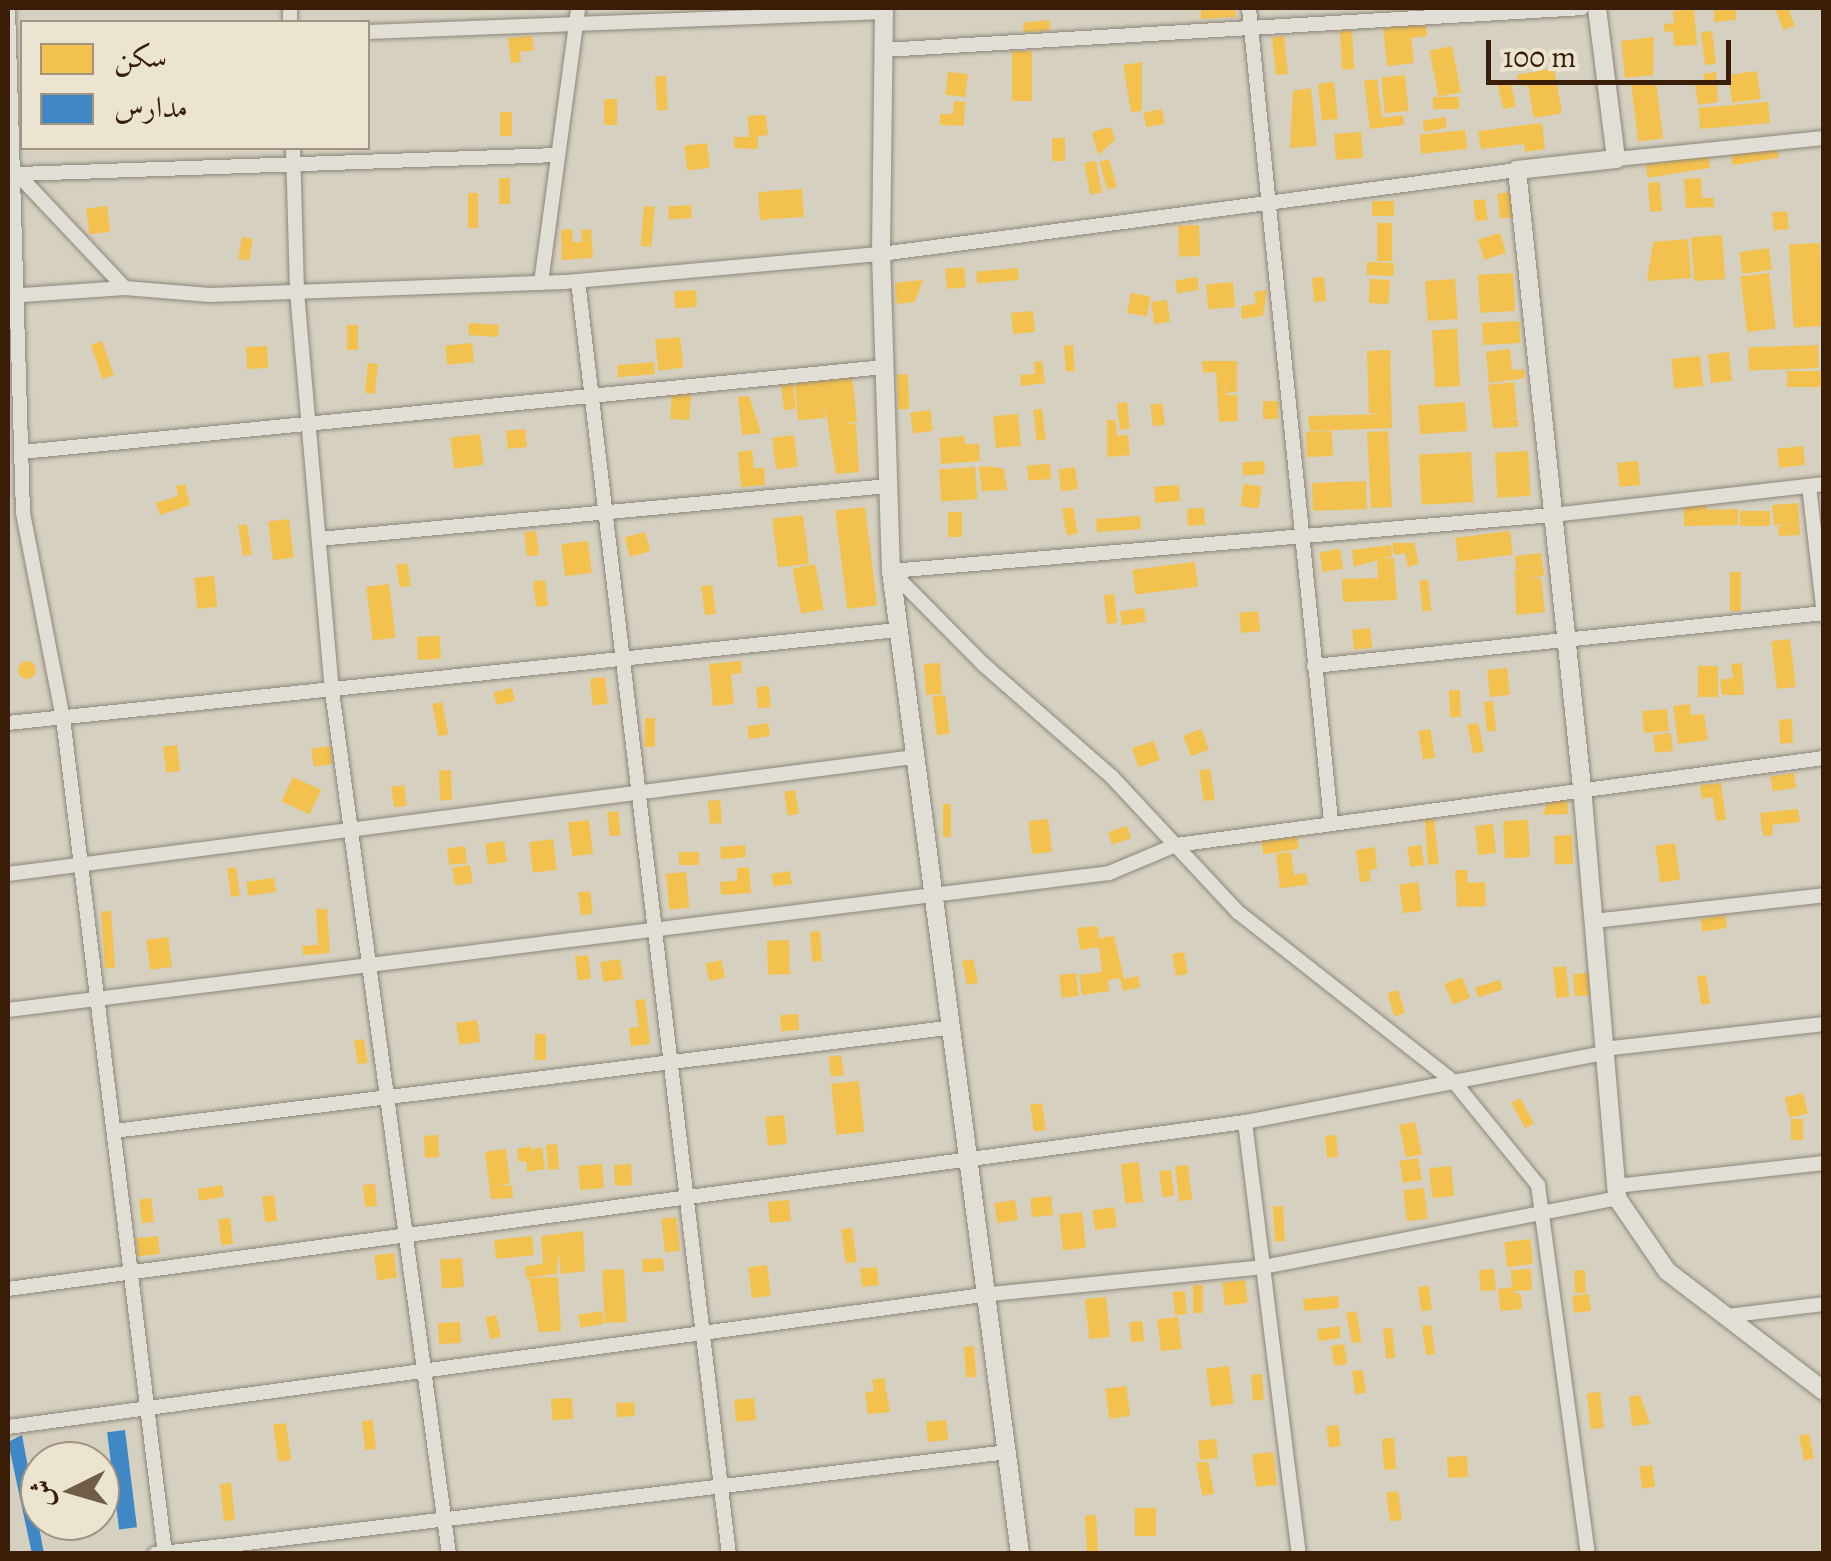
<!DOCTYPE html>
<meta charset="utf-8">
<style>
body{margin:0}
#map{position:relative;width:1831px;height:1561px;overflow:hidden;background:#d6d0c0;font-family:Alegreya,Amiri,serif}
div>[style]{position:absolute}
.homes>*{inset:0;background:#f2c14e;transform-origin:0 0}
.round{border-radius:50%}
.schools>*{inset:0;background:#3f88c5;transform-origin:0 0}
.roads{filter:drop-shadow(0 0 2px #8d867b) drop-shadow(0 0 2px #8d867b)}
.minor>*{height:14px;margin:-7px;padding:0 7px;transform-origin:7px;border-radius:7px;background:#e0ded5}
.tertiary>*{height:18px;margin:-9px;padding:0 9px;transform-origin:9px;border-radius:9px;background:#e0ded5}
span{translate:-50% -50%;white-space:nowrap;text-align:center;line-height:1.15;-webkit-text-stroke:10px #eae4d1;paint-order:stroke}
.frame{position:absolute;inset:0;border:10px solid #391d06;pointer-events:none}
.legend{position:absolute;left:20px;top:20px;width:350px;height:130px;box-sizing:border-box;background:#eae4d1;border:2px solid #a39480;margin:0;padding:12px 18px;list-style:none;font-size:30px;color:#391d06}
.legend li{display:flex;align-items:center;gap:20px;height:50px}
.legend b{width:50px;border:2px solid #a39480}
.north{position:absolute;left:20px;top:1441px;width:100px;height:100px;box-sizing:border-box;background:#eae4d1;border:2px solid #a39480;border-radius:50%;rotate:265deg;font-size:28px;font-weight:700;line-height:40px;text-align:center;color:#391d06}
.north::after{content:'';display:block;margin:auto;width:35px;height:45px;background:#705c47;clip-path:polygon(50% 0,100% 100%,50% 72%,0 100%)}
.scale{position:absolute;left:1486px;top:40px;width:245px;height:45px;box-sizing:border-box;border:5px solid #391d06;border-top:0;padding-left:12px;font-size:30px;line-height:35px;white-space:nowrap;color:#391d06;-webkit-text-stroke:8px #eae4d1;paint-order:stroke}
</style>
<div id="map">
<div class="homes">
<div style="clip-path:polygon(1201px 8px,1236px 8px,1236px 17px,1201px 19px)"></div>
<div style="clip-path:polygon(1714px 8px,1736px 8px,1736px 20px,1714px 22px)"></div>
<div style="clip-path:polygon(1775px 8px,1788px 8px,1795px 26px,1783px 30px)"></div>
<div style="clip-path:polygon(1694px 9px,1697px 45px,1674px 46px,1673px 31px,1664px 32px,1664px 24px,1674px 23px,1673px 11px)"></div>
<div style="left:1049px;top:20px;width:10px;height:26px;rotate:84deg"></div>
<div style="clip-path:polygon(1426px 22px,1427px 36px,1411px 38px,1414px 63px,1387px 66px,1383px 26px)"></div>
<div style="left:1352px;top:30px;width:39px;height:12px;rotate:87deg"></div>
<div style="left:1712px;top:31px;width:33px;height:11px;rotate:83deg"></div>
<div style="clip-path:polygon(532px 36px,534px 50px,520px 52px,521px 62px,511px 63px,508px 38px)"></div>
<div style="left:1284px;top:36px;width:38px;height:12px;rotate:84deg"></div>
<div style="clip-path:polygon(1654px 37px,1653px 75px,1625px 78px,1621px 41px)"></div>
<div style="left:1452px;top:46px;width:47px;height:23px;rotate:79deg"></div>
<div style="left:1012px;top:51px;width:20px;height:50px"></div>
<div style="clip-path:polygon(1142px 62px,1142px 111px,1131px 112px,1123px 65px)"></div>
<div style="clip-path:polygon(1554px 68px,1562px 113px,1534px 118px,1528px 85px,1519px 86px,1517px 75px)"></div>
<div style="left:1757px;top:71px;width:28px;height:29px;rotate:82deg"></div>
<div style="left:948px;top:72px;width:20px;height:23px;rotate:6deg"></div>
<div style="clip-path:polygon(1716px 72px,1718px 102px,1698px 105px,1695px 85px,1705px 84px,1703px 74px)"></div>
<div style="left:1405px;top:75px;width:36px;height:24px;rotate:84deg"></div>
<div style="left:666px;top:76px;width:34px;height:11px;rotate:87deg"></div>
<div style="clip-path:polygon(1377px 79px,1382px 118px,1403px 115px,1404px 125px,1370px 129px,1364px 81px)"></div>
<div style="left:1510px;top:80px;width:27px;height:13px;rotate:77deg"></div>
<div style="left:1334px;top:82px;width:37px;height:16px;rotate:84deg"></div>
<div style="left:1656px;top:82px;width:57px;height:25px;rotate:83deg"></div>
<div style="clip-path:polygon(1311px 88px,1317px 146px,1290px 148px,1293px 91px)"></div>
<div style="left:1459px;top:97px;width:12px;height:26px;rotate:90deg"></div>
<div style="left:604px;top:99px;width:13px;height:26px"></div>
<div style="clip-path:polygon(954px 101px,965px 102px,964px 126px,940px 125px,940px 114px,953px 114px)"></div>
<div style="left:1768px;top:102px;width:21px;height:70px;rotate:85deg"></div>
<div style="left:1162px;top:109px;width:15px;height:19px;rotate:79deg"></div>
<div style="left:500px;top:112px;width:12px;height:24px"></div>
<div style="clip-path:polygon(766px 115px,768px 135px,758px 136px,758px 149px,734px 148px,734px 137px,749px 137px,748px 116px)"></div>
<div style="left:1445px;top:117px;width:11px;height:23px;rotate:80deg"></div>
<div style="clip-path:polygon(1542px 123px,1545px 149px,1525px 152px,1524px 144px,1481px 149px,1478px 131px)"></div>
<div style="clip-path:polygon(1111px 127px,1115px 140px,1098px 155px,1092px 132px)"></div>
<div style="left:1465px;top:130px;width:19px;height:46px;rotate:84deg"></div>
<div style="left:1361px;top:132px;width:26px;height:27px;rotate:86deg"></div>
<div style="left:1052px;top:138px;width:13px;height:23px"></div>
<div style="left:707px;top:143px;width:25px;height:23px;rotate:83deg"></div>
<div style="left:1777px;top:146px;width:12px;height:47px;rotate:81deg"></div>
<div style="left:1708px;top:155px;width:13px;height:63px;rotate:81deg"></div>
<div style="left:1109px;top:159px;width:29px;height:10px;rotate:74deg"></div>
<div style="left:1096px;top:161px;width:32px;height:12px;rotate:79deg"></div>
<div style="left:499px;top:178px;width:11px;height:26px"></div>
<div style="clip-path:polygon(1701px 178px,1702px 198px,1714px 198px,1714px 207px,1686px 208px,1684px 179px)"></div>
<div style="left:1660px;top:182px;width:29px;height:12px;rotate:86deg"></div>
<div style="left:802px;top:189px;width:28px;height:44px;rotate:86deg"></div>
<div style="left:1512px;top:192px;width:25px;height:15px;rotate:83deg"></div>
<div style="left:468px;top:193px;width:10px;height:35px"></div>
<div style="left:1485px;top:199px;width:21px;height:12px;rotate:82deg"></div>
<div style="left:1394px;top:201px;width:15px;height:22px;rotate:90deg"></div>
<div style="left:691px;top:205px;width:13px;height:23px;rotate:86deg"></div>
<div style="left:107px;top:206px;width:26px;height:21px;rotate:83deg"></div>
<div style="left:644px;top:206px;width:11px;height:40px;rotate:5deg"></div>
<div style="left:1787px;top:211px;width:18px;height:15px;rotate:84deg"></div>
<div style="left:1377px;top:223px;width:15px;height:38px"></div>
<div style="left:1199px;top:225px;width:31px;height:21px;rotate:88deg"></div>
<div style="clip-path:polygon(572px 229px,573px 242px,582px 242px,581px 230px,591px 229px,593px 258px,562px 260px,561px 230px)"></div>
<div style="left:1500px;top:233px;width:21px;height:23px;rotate:73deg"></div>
<div style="left:1722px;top:235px;width:44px;height:31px;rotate:86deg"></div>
<div style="left:242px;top:237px;width:11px;height:22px;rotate:10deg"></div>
<div style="clip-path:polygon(1688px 239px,1691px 278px,1647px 281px,1653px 242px)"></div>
<div style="left:1820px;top:243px;width:83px;height:31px;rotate:87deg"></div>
<div style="left:1769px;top:248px;width:22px;height:30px;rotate:82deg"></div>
<div style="left:1367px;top:262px;width:27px;height:13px;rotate:2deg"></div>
<div style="left:964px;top:267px;width:20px;height:19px;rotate:84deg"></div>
<div style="left:1018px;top:268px;width:12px;height:42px;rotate:85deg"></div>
<div style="left:1513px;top:273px;width:38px;height:35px;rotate:87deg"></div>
<div style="left:1769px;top:273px;width:56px;height:29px;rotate:83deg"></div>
<div style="left:1197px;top:277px;width:13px;height:22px;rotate:81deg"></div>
<div style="left:1324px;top:277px;width:24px;height:12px;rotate:85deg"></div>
<div style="left:1370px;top:279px;width:20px;height:24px;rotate:3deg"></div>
<div style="left:1455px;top:279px;width:40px;height:30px;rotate:86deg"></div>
<div style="clip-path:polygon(923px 280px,915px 302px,897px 304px,895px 283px)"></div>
<div style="left:1233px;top:282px;width:25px;height:27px;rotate:85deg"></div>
<div style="left:696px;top:290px;width:17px;height:22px;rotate:87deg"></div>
<div style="clip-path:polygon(1267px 290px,1263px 316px,1242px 319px,1241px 306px,1256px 304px,1254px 292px)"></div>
<div style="left:1131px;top:293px;width:20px;height:20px;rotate:11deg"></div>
<div style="left:1167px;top:300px;width:22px;height:16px;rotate:82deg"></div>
<div style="left:1033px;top:311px;width:21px;height:22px;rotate:85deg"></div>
<div style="left:1519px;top:321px;width:22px;height:37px;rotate:87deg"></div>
<div style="left:469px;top:323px;width:30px;height:12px;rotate:4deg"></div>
<div style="left:347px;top:325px;width:11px;height:25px"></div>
<div style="left:1457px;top:329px;width:57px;height:25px;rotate:87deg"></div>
<div style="left:680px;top:337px;width:31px;height:25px;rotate:84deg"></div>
<div style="left:102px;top:341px;width:36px;height:12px;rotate:71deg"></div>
<div style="left:472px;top:343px;width:19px;height:27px;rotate:84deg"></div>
<div style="left:1073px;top:345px;width:26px;height:9px;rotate:86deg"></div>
<div style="left:1818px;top:345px;width:23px;height:70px;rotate:88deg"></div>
<div style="left:267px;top:346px;width:22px;height:21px;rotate:87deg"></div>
<div style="clip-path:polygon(1510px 349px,1512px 370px,1524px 369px,1525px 378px,1489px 383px,1486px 352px)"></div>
<div style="clip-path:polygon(1390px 350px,1392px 428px,1310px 431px,1308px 416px,1384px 414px,1369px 413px,1367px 351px)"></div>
<div style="left:1729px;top:352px;width:29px;height:21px;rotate:84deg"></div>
<div style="left:1700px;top:356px;width:30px;height:29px;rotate:84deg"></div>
<div style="clip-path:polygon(1042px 361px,1045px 383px,1021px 386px,1020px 375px,1035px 374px,1034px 362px)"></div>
<div style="clip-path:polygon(1202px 361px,1237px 361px,1237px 392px,1227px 393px,1225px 380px,1226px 395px,1237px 395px,1238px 421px,1219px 422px,1216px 372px,1203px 373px)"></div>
<div style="left:654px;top:362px;width:12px;height:37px;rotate:85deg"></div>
<div style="left:368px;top:363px;width:10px;height:30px;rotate:6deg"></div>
<div style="left:1824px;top:371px;width:16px;height:37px;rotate:90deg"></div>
<div style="left:908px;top:374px;width:35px;height:11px;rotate:88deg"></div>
<div style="clip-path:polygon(852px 376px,857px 422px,843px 423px,856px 424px,859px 472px,836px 474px,825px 406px,825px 418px,798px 420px,795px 382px)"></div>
<div style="clip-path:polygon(1514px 382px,1517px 418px,1504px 420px,1518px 419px,1518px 427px,1493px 428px,1488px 385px)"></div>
<div style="left:793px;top:384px;width:25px;height:12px;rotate:83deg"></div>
<div style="left:672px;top:390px;width:19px;height:29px;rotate:3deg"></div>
<div style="clip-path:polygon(749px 396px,761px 433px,742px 435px,738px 397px)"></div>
<div style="left:1278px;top:401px;width:18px;height:15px;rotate:90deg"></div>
<div style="left:1127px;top:402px;width:27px;height:10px;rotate:84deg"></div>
<div style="left:1465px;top:402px;width:29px;height:47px;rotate:86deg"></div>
<div style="left:1162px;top:403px;width:22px;height:12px;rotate:82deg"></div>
<div style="left:1042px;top:409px;width:31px;height:9px;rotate:83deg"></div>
<div style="left:930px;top:410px;width:21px;height:20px;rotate:82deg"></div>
<div style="left:1018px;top:414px;width:32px;height:25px;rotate:85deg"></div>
<div style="clip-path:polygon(1107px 420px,1115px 420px,1117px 436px,1128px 435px,1130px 455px,1107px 457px)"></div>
<div style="left:525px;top:429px;width:18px;height:19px;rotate:84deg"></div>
<div style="left:1332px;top:431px;width:25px;height:26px;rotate:88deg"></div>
<div style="left:1388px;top:431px;width:76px;height:21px;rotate:87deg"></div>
<div style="left:480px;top:434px;width:31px;height:30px;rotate:83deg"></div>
<div style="left:794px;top:435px;width:32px;height:22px;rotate:83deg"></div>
<div style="clip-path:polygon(964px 436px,965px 444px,979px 444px,980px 461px,941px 464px,940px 438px)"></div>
<div style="left:1803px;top:446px;width:19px;height:26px;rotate:84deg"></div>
<div style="clip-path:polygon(752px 450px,754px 469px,764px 467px,765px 485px,741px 487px,738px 452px)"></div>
<div style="left:1528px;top:451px;width:45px;height:33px;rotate:87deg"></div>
<div style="left:1471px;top:452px;width:50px;height:52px;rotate:87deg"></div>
<div style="left:1264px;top:461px;width:13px;height:22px;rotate:86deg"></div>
<div style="left:1638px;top:461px;width:24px;height:21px;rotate:85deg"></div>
<div style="left:1050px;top:464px;width:15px;height:23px;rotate:86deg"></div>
<div style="clip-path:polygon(989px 466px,1004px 469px,1007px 490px,982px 491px,979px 467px)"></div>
<div style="left:975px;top:467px;width:32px;height:36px;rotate:86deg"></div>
<div style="left:1075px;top:467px;width:22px;height:17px;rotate:82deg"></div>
<div style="left:1366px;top:481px;width:28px;height:54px;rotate:88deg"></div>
<div style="clip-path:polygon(185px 484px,190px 505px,160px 515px,156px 503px,178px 496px,176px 486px)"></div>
<div style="left:1244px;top:484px;width:18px;height:22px;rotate:9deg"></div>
<div style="left:1179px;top:485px;width:16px;height:25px;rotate:86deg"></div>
<div style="clip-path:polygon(1798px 503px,1800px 535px,1779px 536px,1778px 526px,1790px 524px,1774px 525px,1772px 505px)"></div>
<div style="clip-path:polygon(1707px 504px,1707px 510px,1738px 509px,1738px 525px,1684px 526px,1684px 505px)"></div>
<div style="left:865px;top:507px;width:99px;height:30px;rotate:83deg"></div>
<div style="left:1073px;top:507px;width:27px;height:11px;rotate:80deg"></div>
<div style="left:1204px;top:508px;width:17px;height:17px;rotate:87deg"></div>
<div style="left:1770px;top:511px;width:15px;height:30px;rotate:90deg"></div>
<div style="left:948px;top:512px;width:14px;height:25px"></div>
<div style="left:803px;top:515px;width:49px;height:31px;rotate:83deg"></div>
<div style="left:1140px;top:516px;width:13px;height:44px;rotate:86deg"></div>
<div style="left:289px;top:519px;width:39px;height:21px;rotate:83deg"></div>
<div style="left:247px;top:524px;width:31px;height:9px;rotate:81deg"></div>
<div style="left:536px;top:531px;width:24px;height:12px;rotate:83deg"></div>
<div style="left:1510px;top:531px;width:24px;height:55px;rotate:83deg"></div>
<div style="left:645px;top:532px;width:20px;height:21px;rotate:75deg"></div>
<div style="left:588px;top:541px;width:32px;height:27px;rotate:83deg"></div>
<div style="clip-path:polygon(1392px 543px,1414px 543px,1419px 564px,1408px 567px,1405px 553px,1394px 555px)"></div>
<div style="clip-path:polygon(1391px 545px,1392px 556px,1354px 567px,1352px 550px)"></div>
<div style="left:1340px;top:549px;width:20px;height:21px;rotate:81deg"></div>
<div style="clip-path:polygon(1541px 553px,1544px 576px,1528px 578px,1541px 578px,1545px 612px,1516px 615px,1515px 569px,1535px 567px,1516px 568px,1515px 556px)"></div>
<div style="clip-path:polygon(1394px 558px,1397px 600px,1343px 602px,1342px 579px,1378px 578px,1377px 559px)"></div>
<div style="left:1195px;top:562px;width:25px;height:63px;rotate:83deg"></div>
<div style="left:407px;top:563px;width:23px;height:11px;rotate:80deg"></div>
<div style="left:815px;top:564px;width:46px;height:23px;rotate:79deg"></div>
<div style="left:1730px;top:572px;width:11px;height:39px"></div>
<div style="left:214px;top:576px;width:31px;height:20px;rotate:84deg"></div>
<div style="left:545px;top:580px;width:26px;height:12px;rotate:83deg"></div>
<div style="left:1428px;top:580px;width:31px;height:9px;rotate:83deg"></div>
<div style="left:389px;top:584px;width:54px;height:23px;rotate:83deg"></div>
<div style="left:712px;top:585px;width:29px;height:11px;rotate:82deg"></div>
<div style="left:1114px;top:594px;width:29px;height:10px;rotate:84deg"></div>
<div style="left:1144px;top:608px;width:14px;height:24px;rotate:82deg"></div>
<div style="left:1258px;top:611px;width:20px;height:19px;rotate:84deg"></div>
<div style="left:1370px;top:628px;width:20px;height:18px;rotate:84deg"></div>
<div style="left:440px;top:636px;width:23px;height:23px;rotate:88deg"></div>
<div style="left:1790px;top:639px;width:48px;height:19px;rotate:83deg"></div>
<div style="clip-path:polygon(741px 661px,742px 673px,731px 674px,734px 704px,713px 706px,709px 664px)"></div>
<div class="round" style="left:18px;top:661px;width:18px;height:18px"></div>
<div style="left:940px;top:663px;width:31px;height:16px;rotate:86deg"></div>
<div style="clip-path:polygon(1742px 663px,1744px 695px,1722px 695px,1720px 680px,1733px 678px,1731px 664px)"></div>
<div style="left:1698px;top:666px;width:20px;height:31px"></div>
<div style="left:1507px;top:668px;width:27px;height:20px;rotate:84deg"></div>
<div style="left:605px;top:677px;width:27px;height:15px;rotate:84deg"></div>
<div style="left:769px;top:686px;width:21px;height:13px;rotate:85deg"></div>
<div style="left:512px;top:688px;width:13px;height:19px;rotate:77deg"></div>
<div style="left:1460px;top:690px;width:27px;height:11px;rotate:88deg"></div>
<div style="left:945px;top:695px;width:39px;height:13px;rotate:83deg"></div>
<div style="left:1493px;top:701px;width:30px;height:9px;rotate:84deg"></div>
<div style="left:442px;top:702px;width:33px;height:10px;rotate:79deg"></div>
<div style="clip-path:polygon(1690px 704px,1691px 715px,1704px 714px,1708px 740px,1678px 744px,1673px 706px)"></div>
<div style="left:1667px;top:709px;width:22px;height:25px;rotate:85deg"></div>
<div style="left:645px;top:718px;width:10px;height:29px"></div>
<div style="left:1792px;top:719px;width:24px;height:13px;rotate:88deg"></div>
<div style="left:768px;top:723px;width:13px;height:21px;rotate:81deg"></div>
<div style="left:1478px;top:723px;width:29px;height:11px;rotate:78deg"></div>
<div style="left:1201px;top:729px;width:22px;height:19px;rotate:69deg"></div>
<div style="left:1430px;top:729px;width:29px;height:12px;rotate:80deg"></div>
<div style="left:1671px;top:733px;width:18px;height:18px;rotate:84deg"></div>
<div style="left:1154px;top:741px;width:20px;height:23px;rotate:72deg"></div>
<div style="left:177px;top:745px;width:26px;height:14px;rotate:83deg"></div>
<div style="left:330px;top:746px;width:18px;height:19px;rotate:81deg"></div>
<div style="left:1210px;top:769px;width:31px;height:11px;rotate:81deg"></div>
<div style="left:451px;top:770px;width:30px;height:12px;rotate:88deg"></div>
<div style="left:1794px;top:773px;width:15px;height:24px;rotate:82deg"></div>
<div style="left:293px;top:777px;width:31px;height:27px;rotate:25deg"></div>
<div style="clip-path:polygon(1721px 783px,1726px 820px,1716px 821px,1713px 797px,1702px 799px,1700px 785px)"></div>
<div style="left:404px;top:785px;width:21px;height:13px;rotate:82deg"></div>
<div style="left:795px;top:790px;width:24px;height:11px;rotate:81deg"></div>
<div style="clip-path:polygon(1567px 792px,1568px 814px,1543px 815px,1551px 793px)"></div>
<div style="left:720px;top:800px;width:23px;height:12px;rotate:85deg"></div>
<div style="left:943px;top:804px;width:8px;height:33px"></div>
<div style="clip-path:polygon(1798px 809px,1800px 822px,1772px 825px,1773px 835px,1763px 836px,1760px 813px)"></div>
<div style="left:618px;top:811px;width:24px;height:11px;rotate:83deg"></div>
<div style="clip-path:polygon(1434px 818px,1439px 864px,1428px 865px,1425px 819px)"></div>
<div style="left:1048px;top:819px;width:33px;height:20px;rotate:83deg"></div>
<div style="left:589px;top:820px;width:34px;height:21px;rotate:83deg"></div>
<div style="left:1528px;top:820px;width:37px;height:25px;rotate:87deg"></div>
<div style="left:1493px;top:824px;width:29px;height:18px;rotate:84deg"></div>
<div style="left:1127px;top:826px;width:13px;height:20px;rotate:72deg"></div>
<div style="left:1572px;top:835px;width:29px;height:18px;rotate:88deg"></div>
<div style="left:1297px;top:836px;width:13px;height:36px;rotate:81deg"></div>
<div style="left:553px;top:839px;width:31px;height:24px;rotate:83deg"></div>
<div style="left:504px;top:841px;width:21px;height:19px;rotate:82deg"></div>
<div style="left:1675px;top:843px;width:37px;height:20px;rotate:82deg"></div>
<div style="left:745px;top:845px;width:12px;height:25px;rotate:85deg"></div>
<div style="left:1421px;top:845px;width:20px;height:14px;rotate:81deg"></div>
<div style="left:465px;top:846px;width:17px;height:18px;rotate:83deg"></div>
<div style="clip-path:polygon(1375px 847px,1377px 869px,1369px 870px,1371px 881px,1360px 882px,1356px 850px)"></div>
<div style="left:699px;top:852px;width:13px;height:20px;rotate:90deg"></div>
<div style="clip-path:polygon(1291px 852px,1294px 875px,1306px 873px,1308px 885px,1280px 888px,1276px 854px)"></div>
<div style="left:470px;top:865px;width:18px;height:18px;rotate:81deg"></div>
<div style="left:236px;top:867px;width:29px;height:9px;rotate:82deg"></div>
<div style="clip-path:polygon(749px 867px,751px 893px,721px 895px,720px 882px,737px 881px,737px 868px)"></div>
<div style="clip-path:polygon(1455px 870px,1467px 870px,1468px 883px,1485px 882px,1486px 906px,1457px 907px)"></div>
<div style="left:790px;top:871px;width:13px;height:19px;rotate:81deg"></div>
<div style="left:686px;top:872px;width:36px;height:20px;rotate:85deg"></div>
<div style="left:274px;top:878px;width:14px;height:28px;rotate:82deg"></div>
<div style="left:1418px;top:882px;width:29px;height:19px;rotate:82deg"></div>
<div style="left:590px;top:891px;width:23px;height:12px;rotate:83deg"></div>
<div style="clip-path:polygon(316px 909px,327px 909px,330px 953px,303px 955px,302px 946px,318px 945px)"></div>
<div style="left:111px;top:911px;width:57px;height:10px;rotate:86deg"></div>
<div style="left:1725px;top:915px;width:13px;height:25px;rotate:81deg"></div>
<div style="clip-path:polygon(1097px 926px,1099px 938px,1114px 936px,1124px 979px,1138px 976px,1140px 987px,1123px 991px,1120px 978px,1108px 980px,1109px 991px,1082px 995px,1079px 975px,1102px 972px,1099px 947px,1080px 950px,1077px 928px)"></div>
<div style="left:820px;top:931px;width:30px;height:10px;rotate:86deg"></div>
<div style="left:168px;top:937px;width:30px;height:22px;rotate:82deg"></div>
<div style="left:789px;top:940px;width:34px;height:22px;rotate:88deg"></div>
<div style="left:1184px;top:952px;width:22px;height:12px;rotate:80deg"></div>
<div style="left:588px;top:955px;width:24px;height:13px;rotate:83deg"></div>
<div style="left:620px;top:959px;width:20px;height:20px;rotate:81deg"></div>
<div style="left:973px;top:959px;width:24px;height:11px;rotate:78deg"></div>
<div style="left:721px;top:960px;width:18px;height:16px;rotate:77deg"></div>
<div style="left:1566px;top:966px;width:31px;height:13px;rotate:84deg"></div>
<div style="left:1076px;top:973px;width:23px;height:17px;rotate:83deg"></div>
<div style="left:1588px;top:973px;width:22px;height:15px;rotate:85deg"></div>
<div style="left:1706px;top:975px;width:29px;height:9px;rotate:82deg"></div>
<div style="left:1462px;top:977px;width:22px;height:19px;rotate:68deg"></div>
<div style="left:1500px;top:980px;width:10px;height:26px;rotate:73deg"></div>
<div style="left:1398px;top:990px;width:24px;height:11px;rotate:73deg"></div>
<div style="clip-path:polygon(645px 999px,650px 1044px,631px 1046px,629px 1028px,639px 1027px,635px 1000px)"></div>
<div style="left:798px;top:1014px;width:16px;height:18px;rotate:86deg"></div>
<div style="left:477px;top:1020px;width:22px;height:21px;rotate:82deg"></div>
<div style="left:535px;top:1034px;width:11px;height:26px"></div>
<div style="left:364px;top:1039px;width:24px;height:10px;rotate:81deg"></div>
<div style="left:841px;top:1055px;width:20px;height:13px;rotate:81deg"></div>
<div style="left:859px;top:1081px;width:51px;height:28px;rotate:84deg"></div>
<div style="left:1803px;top:1093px;width:21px;height:19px;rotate:76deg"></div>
<div style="left:1520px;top:1098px;width:29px;height:10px;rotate:61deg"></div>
<div style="left:1042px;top:1103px;width:27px;height:12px;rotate:82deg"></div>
<div style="left:784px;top:1115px;width:29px;height:19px;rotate:84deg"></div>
<div style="left:1791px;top:1119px;width:12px;height:21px"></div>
<div style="left:1415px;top:1122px;width:33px;height:16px;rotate:78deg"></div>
<div style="left:438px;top:1135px;width:22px;height:14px;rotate:87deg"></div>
<div style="left:1336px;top:1135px;width:22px;height:11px;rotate:85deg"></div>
<div style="left:557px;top:1144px;width:25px;height:11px;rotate:85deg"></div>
<div style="clip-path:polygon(531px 1146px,534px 1161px,533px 1149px,542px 1147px,545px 1169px,527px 1172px,526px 1161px,519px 1162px,517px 1149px)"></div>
<div style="clip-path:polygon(506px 1149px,510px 1183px,498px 1186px,512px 1185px,513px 1198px,491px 1199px,485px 1152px)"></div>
<div style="left:1418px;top:1158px;width:22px;height:19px;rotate:80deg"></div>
<div style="left:1139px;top:1162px;width:40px;height:18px;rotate:84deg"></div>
<div style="left:602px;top:1164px;width:24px;height:24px;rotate:85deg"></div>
<div style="left:631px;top:1164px;width:21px;height:17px;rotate:87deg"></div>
<div style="left:1188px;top:1165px;width:35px;height:13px;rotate:83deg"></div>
<div style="left:1451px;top:1166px;width:30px;height:22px;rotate:84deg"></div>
<div style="left:1171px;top:1170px;width:26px;height:12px;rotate:83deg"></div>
<div style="left:375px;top:1184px;width:22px;height:12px;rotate:85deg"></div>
<div style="left:222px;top:1185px;width:12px;height:25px;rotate:81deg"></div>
<div style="left:1424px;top:1188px;width:31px;height:21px;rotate:83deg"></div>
<div style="left:274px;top:1195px;width:26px;height:12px;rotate:83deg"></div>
<div style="left:1051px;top:1196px;width:19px;height:21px;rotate:84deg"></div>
<div style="left:151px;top:1198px;width:24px;height:12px;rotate:83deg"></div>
<div style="left:789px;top:1200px;width:21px;height:21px;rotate:85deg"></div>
<div style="left:1015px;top:1200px;width:20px;height:21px;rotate:81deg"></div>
<div style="left:1283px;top:1206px;width:35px;height:10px;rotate:87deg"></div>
<div style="left:1114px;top:1207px;width:20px;height:22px;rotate:81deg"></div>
<div style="left:1082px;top:1212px;width:36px;height:23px;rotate:84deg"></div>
<div style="left:676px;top:1217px;width:34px;height:15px;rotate:83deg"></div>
<div style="left:230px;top:1218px;width:26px;height:12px;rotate:83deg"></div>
<div style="left:852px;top:1228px;width:34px;height:11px;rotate:82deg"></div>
<div style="clip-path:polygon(583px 1231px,585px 1271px,561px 1274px,558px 1252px,557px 1274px,526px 1278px,525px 1266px,543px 1264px,541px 1236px)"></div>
<div style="left:158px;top:1236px;width:18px;height:22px;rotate:84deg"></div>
<div style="left:532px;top:1236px;width:19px;height:38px;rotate:84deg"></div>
<div style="left:1530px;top:1239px;width:25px;height:26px;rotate:83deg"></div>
<div style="left:394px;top:1253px;width:25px;height:20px;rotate:83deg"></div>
<div style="left:462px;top:1258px;width:29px;height:22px;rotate:86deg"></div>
<div style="left:663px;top:1258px;width:13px;height:21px;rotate:86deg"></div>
<div style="left:767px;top:1265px;width:31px;height:19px;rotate:83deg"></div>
<div style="left:877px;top:1267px;width:18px;height:17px;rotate:84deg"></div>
<div style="left:624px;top:1269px;width:53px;height:22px;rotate:87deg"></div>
<div style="left:1494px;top:1269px;width:21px;height:15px;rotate:85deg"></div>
<div style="clip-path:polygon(1531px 1269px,1532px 1290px,1512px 1291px,1521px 1295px,1522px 1309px,1500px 1311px,1498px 1289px,1512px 1287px,1511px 1270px)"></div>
<div style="left:1585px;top:1270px;width:23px;height:11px;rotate:88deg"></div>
<div style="clip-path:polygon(558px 1277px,561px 1331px,539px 1332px,529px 1278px)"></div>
<div style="left:1245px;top:1280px;width:23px;height:23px;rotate:83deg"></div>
<div style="left:1193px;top:1285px;width:10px;height:28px"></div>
<div style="left:1429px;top:1286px;width:24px;height:11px;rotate:83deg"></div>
<div style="left:1185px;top:1291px;width:23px;height:12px;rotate:85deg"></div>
<div style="left:1589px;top:1294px;width:17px;height:17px;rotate:83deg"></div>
<div style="left:1338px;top:1296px;width:12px;height:35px;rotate:85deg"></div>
<div style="left:1106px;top:1297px;width:40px;height:21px;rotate:84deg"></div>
<div style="left:602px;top:1311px;width:13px;height:24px;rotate:81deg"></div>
<div style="left:1356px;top:1311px;width:31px;height:10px;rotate:79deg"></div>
<div style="left:496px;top:1315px;width:22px;height:11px;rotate:77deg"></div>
<div style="left:1178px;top:1317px;width:32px;height:21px;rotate:83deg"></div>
<div style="left:1142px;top:1321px;width:20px;height:13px;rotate:84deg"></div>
<div style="left:460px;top:1322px;width:21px;height:22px;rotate:87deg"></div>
<div style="left:1431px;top:1325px;width:29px;height:9px;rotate:82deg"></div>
<div style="left:1339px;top:1326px;width:12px;height:22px;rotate:81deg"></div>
<div style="left:1392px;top:1328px;width:30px;height:9px;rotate:84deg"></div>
<div style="left:1344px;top:1344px;width:20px;height:13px;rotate:81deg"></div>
<div style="left:974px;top:1346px;width:31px;height:10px;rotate:86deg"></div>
<div style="left:1229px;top:1366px;width:38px;height:23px;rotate:83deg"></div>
<div style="left:1363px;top:1370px;width:23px;height:11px;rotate:83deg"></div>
<div style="left:1262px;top:1374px;width:26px;height:11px;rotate:86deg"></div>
<div style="clip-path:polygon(884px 1378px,890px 1412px,868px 1414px,865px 1392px,874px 1391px,872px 1380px)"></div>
<div style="left:1126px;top:1386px;width:30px;height:21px;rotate:82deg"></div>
<div style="left:1600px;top:1392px;width:36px;height:13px;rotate:84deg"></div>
<div style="clip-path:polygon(1640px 1395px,1650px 1424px,1632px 1426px,1629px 1397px)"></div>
<div style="left:572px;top:1398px;width:21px;height:21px;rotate:87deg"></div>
<div style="left:754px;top:1398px;width:22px;height:20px;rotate:85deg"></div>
<div style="left:634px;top:1402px;width:14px;height:18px;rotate:86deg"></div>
<div style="left:373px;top:1420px;width:29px;height:11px;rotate:84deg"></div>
<div style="left:946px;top:1420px;width:20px;height:20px;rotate:84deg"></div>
<div style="left:286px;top:1423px;width:37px;height:13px;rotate:82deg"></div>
<div style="left:1338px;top:1425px;width:21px;height:12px;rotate:82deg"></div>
<div style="left:1809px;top:1434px;width:25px;height:10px;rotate:79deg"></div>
<div style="left:1394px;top:1438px;width:31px;height:12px;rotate:86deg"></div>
<div style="left:1216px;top:1439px;width:19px;height:18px;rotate:84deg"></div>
<div style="left:1273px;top:1452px;width:33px;height:21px;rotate:83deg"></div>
<div style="left:1467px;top:1456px;width:21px;height:20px;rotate:87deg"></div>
<div style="left:1208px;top:1461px;width:33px;height:12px;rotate:79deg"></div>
<div style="left:1652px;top:1465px;width:22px;height:13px;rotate:82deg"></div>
<div style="left:231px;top:1483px;width:37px;height:11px;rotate:84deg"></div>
<div style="left:1398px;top:1491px;width:29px;height:12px;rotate:82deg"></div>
<div style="left:1135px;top:1508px;width:21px;height:28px"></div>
<div style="left:1096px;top:1515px;width:37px;height:11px;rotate:87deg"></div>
</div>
<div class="schools">
<div style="left:125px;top:1430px;width:98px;height:18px;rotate:83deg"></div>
<div style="clip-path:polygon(22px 1435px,44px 1554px,32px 1554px,8px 1442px)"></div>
</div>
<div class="roads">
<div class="minor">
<div style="left:8px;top:8px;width:505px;rotate:88.3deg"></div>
<div style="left:23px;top:513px;width:209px;rotate:79deg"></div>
<div style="left:63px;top:718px;width:842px;rotate:83.04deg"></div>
<div style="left:290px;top:8px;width:14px;rotate:90deg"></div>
<div style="left:1249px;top:8px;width:817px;rotate:84.24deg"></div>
<div style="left:368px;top:32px;width:516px;rotate:-2.22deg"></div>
<div style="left:884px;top:50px;width:699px;rotate:-3.44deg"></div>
<div style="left:293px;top:148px;width:144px;rotate:88.4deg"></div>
<div style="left:297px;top:292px;width:401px;rotate:85deg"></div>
<div style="left:332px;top:691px;width:871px;rotate:82.28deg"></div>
<div style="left:1616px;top:159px;width:209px;rotate:-5.8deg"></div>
<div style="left:8px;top:164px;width:170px;rotate:46.7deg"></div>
<div style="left:125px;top:288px;width:85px;rotate:4.7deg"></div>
<div style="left:210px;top:295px;width:355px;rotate:-2.1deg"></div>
<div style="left:565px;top:282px;width:317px;rotate:-5.1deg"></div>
<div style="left:881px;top:254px;width:642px;rotate:-7.52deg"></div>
<div style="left:19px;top:174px;width:539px;rotate:-2.02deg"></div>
<div style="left:578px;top:281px;width:1282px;rotate:83.24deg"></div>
<div style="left:541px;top:283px;width:277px;rotate:-82.3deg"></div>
<div style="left:8px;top:296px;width:117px;rotate:-3.9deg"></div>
<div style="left:22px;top:452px;width:866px;rotate:-5.63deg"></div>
<div style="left:1809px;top:486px;width:130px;rotate:83.4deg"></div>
<div style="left:319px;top:539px;width:571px;rotate:-5.32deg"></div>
<div style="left:891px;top:571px;width:132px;rotate:45.3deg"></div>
<div style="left:984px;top:665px;width:170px;rotate:41.2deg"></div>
<div style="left:1112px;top:777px;width:185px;rotate:47deg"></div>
<div style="left:1238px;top:912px;width:276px;rotate:38.2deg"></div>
<div style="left:1455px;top:1083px;width:132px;rotate:50.9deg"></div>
<div style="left:1538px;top:1185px;width:372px;rotate:82.3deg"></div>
<div style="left:891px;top:571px;width:664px;rotate:-4.84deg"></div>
<div style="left:1553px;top:515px;width:273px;rotate:-6.5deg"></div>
<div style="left:1314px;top:666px;width:513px;rotate:-5.93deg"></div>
<div style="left:8px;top:723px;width:894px;rotate:-5.97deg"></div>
<div style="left:8px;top:874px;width:914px;rotate:-7.36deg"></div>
<div style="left:1594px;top:921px;width:231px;rotate:-6.4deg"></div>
<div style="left:8px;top:1010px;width:1109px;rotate:-7.09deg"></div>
<div style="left:1109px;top:873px;width:73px;rotate:-22.7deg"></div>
<div style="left:1176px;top:845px;width:654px;rotate:-7.65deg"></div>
<div style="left:1604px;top:1049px;width:221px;rotate:-6.5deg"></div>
<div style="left:1245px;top:1122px;width:435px;rotate:82.9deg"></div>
<div style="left:114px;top:1131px;width:839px;rotate:-7.05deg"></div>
<div style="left:1616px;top:1186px;width:209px;rotate:-6.3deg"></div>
<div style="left:8px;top:1289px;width:1248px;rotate:-7.69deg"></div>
<div style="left:1245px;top:1122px;width:367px;rotate:-10.9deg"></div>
<div style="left:1726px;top:1316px;width:99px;rotate:-7deg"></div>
<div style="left:8px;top:1427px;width:991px;rotate:-7.71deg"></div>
<div style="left:990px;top:1294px;width:274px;rotate:-5.6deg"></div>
<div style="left:1263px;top:1267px;width:361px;rotate:-11deg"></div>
<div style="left:155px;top:1554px;width:859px;rotate:-6.82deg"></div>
</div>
<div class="tertiary">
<div style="left:884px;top:8px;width:246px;rotate:90.7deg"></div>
<div style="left:881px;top:254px;width:317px;rotate:88.2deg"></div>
<div style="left:891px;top:571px;width:991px;rotate:82.52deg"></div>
<div style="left:1597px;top:8px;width:152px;rotate:82.8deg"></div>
<div style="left:1616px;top:159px;width:100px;rotate:173.7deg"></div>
<div style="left:1517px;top:170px;width:620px;rotate:83.99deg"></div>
<div style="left:1582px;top:787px;width:412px;rotate:85.1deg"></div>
<div style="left:1617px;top:1198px;width:88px;rotate:55.6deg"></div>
<div style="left:1667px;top:1271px;width:198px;rotate:37.4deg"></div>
</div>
</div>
<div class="frame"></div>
<ul class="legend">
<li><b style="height:28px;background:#f2c14e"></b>سكن</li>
<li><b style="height:28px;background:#3f88c5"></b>مدارس</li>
</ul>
<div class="north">ش</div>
<div class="scale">100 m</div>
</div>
